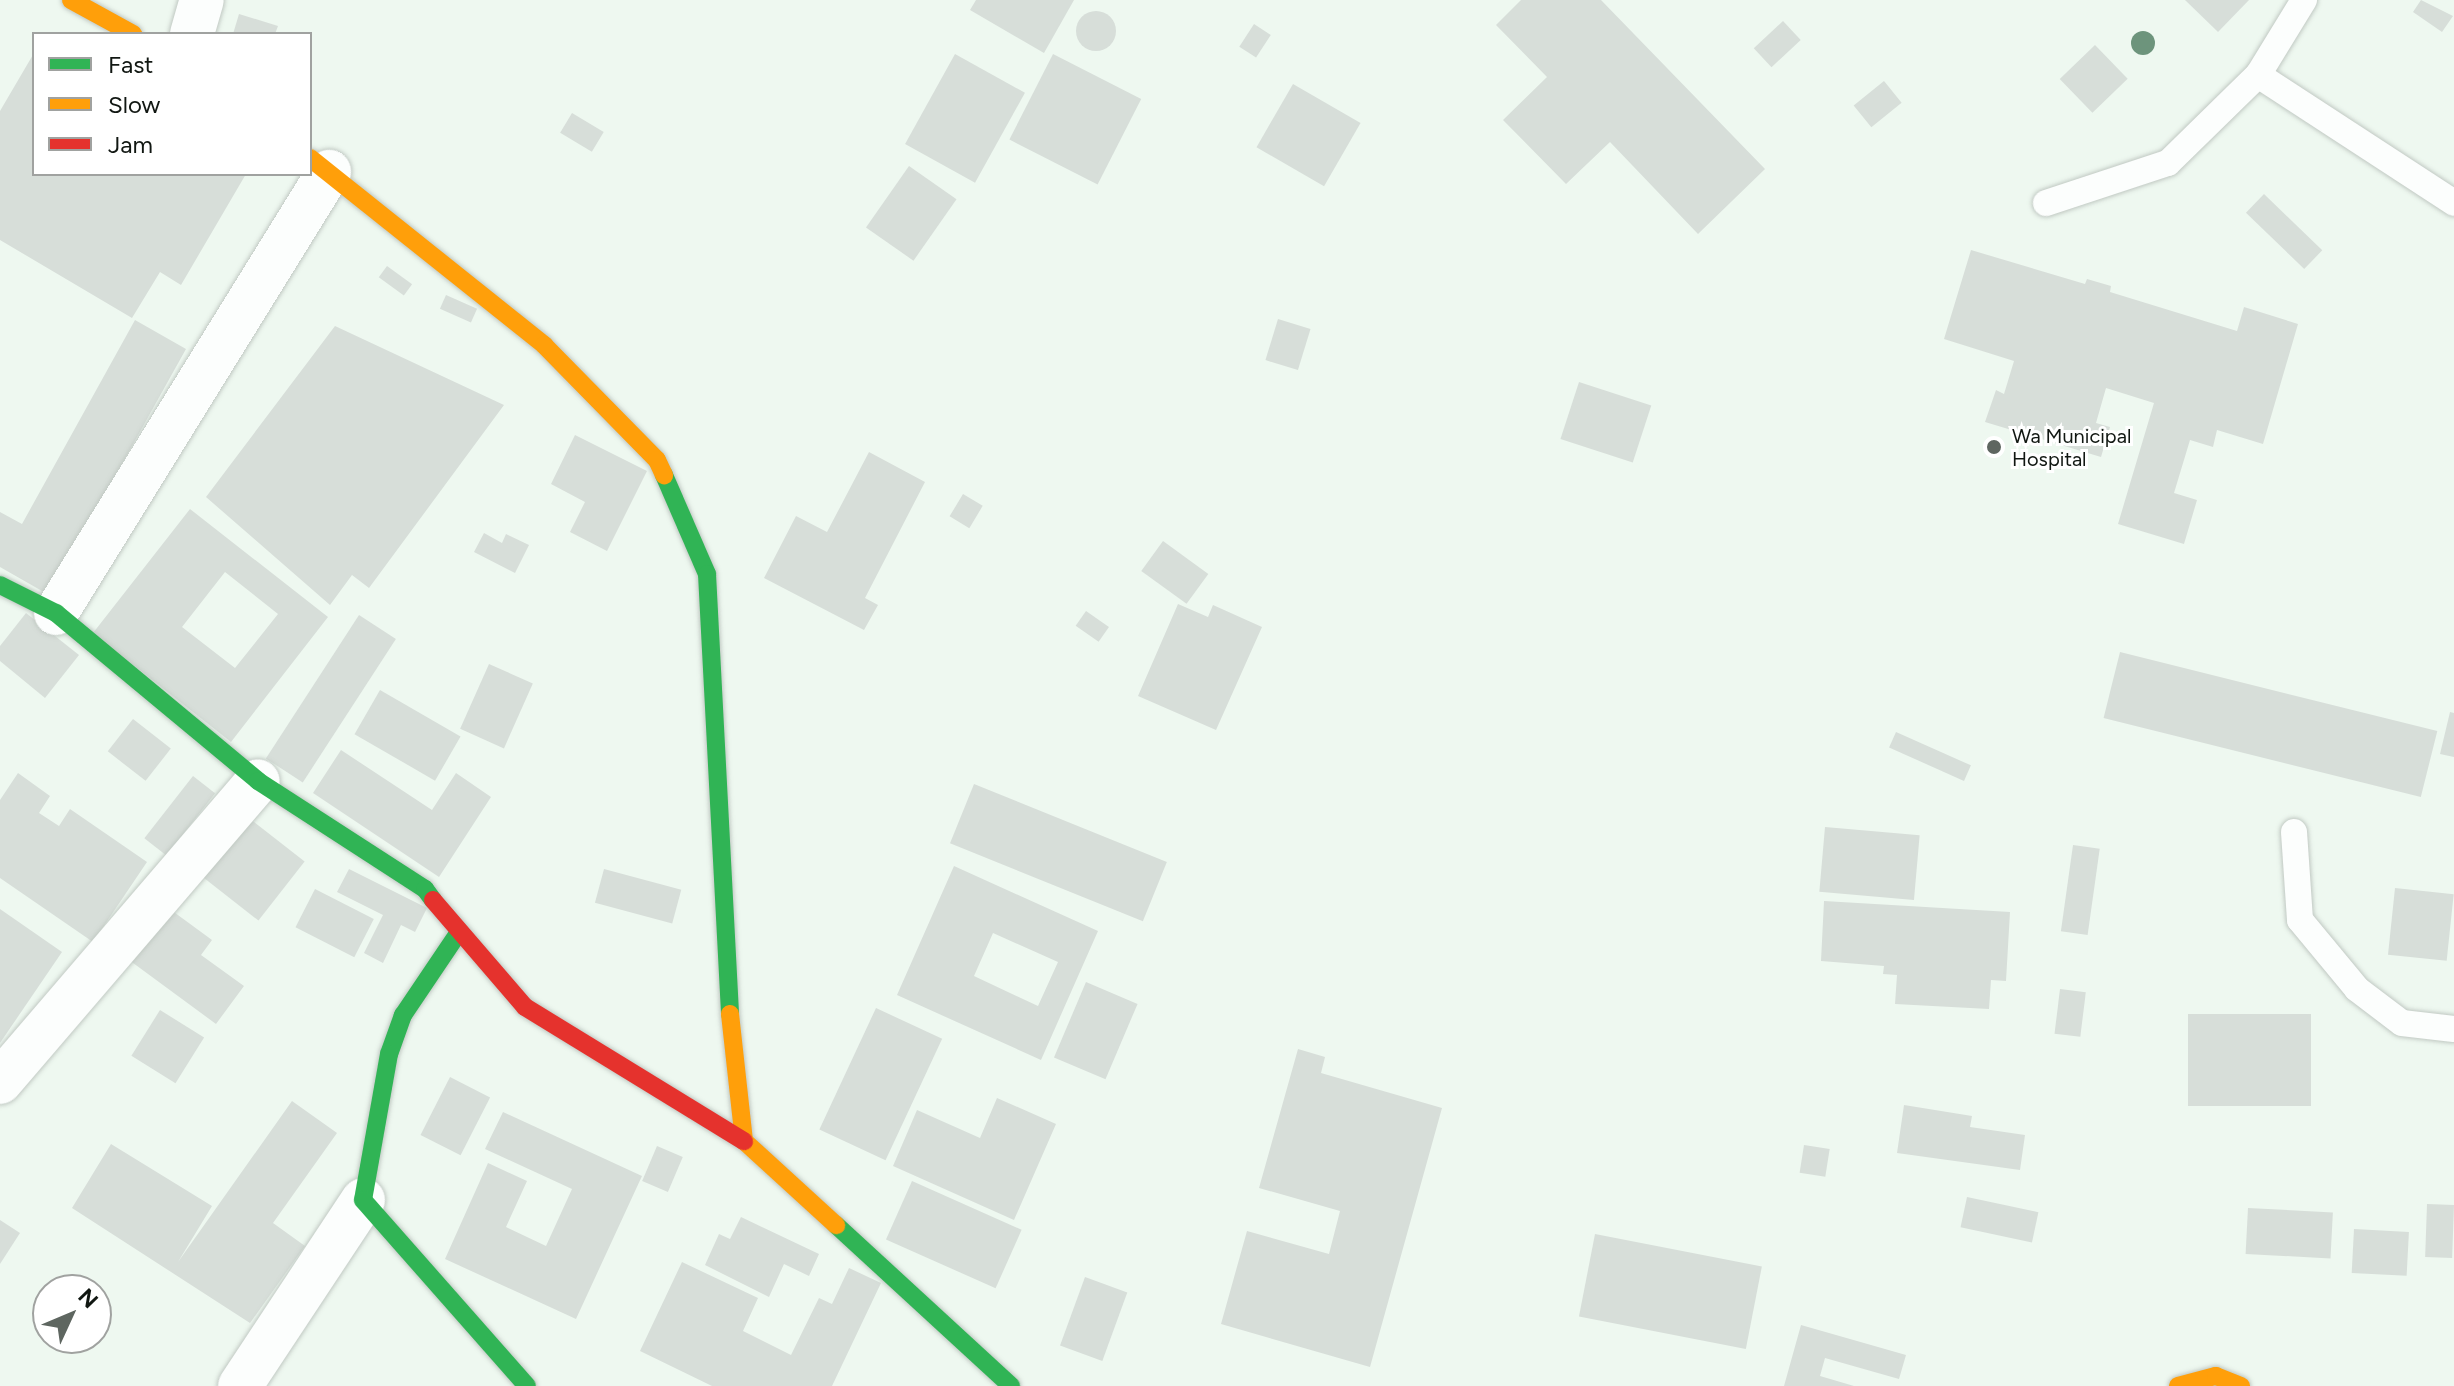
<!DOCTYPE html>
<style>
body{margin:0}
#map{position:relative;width:2454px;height:1386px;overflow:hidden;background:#eef8f0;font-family:Figtree,sans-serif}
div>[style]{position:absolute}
.building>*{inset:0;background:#d7ded9;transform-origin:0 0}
.round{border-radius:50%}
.roads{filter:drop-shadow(0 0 2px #c1c9c3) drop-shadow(0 0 2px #c1c9c3)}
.lane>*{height:26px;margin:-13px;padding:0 13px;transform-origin:13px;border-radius:13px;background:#fcfefd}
.street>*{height:44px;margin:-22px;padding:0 22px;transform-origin:22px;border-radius:22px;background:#fcfefd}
.fast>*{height:18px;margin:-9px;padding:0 9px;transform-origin:9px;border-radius:9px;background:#30b455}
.slow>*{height:18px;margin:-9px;padding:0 9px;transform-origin:9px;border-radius:9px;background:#ff9f0a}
.jam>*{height:18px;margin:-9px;padding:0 9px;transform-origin:9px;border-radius:9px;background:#e5322d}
.trees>*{width:24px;height:24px;margin:-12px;border-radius:50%;background:#6d947c}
.dots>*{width:22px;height:22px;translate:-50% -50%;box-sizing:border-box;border:4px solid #fff;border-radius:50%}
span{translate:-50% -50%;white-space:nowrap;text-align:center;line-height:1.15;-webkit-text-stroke:6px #fff;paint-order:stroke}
.poi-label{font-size:20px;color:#111712}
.left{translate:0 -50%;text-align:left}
.legend{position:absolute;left:32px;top:32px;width:280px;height:144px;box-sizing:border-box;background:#fff;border:2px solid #a0a2a0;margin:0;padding:10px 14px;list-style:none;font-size:24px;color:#111712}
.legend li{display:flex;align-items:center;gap:16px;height:40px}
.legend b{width:40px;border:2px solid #a0a2a0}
.north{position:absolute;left:32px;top:1274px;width:80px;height:80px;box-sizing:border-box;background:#fff;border:2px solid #a0a2a0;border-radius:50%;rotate:46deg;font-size:22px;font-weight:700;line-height:32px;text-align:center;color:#111712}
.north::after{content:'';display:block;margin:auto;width:28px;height:36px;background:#5e6660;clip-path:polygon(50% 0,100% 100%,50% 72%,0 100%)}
</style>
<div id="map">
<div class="building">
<div style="clip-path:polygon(976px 0,1074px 0,1044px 53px,970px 10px)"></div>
<div style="clip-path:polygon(1521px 0,1601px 0,1765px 169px,1698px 234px,1610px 142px,1566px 184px,1503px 120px,1547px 77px,1496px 25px)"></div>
<div style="clip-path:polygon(2185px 0,2249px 0,2218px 32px)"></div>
<div style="clip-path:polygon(2421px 0,2453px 16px,2442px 32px,2413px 12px)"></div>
<div class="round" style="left:1076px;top:11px;width:40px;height:40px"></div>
<div style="clip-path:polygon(239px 14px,278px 26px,275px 34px,233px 34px)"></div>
<div style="left:1783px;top:21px;width:26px;height:40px;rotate:47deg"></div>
<div style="left:1254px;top:24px;width:20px;height:27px;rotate:33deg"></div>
<div style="left:2095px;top:45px;width:47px;height:49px;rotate:46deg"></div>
<div style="clip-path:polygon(34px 53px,34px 174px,246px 174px,181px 285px,160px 272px,132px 318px,0 240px,0 111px)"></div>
<div style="left:955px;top:54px;width:80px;height:103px;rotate:29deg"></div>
<div style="left:1053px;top:54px;width:99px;height:96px;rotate:27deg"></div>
<div style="left:1884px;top:81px;width:28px;height:39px;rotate:51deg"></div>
<div style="left:1293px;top:84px;width:78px;height:73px;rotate:30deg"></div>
<div style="left:572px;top:113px;width:37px;height:23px;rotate:31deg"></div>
<div style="left:909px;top:166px;width:58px;height:75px;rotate:35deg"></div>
<div style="left:2264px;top:194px;width:81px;height:26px;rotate:44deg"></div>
<div style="clip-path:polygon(1971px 250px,2085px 284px,2087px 279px,2111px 286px,2110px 292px,2237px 331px,2244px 307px,2298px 324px,2263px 444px,2217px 430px,2213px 447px,2190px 440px,2174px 493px,2197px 500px,2184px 544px,2118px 524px,2154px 403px,2106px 388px,2096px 423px,2110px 427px,2101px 457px,1985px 422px,1996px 390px,2004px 394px,2014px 361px,1944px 339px)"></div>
<div style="left:387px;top:266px;width:31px;height:14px;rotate:36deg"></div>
<div style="left:446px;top:295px;width:34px;height:15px;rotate:24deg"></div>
<div style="left:1278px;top:319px;width:34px;height:43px;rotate:17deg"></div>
<div style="clip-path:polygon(135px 320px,186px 349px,49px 595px,0 567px,0 512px,22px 524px)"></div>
<div style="clip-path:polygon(335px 326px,504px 405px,369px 588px,352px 575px,330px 605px,206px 497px)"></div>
<div style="left:1579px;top:382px;width:76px;height:60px;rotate:18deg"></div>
<div style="clip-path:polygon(575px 435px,647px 471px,607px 551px,570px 532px,585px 502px,551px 484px)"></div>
<div style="clip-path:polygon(869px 452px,925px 482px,865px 598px,878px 605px,864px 630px,764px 578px,796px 516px,827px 532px)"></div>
<div style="left:963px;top:494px;width:23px;height:26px;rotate:31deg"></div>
<div style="clip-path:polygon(evenodd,190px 509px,328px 617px,231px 742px,93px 633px,190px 509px,225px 572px,278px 614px,235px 668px,182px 627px,225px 572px)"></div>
<div style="clip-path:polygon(484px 533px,502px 543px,506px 534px,529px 545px,515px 573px,474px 552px)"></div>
<div style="left:1163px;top:541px;width:56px;height:37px;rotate:36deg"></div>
<div style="clip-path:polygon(1178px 604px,1208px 617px,1213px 605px,1262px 627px,1216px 730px,1138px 696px)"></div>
<div style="left:1086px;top:611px;width:28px;height:18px;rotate:35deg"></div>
<div style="clip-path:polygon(26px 613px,79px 655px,45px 698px,0 661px,0 646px)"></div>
<div style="left:359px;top:615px;width:44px;height:171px;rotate:33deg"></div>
<div style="left:2120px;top:652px;width:327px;height:68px;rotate:14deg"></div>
<div style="left:489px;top:664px;width:48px;height:71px;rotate:24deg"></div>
<div style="left:380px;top:690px;width:93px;height:51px;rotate:30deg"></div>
<div style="clip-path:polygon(2450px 712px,2454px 713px,2454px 757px,2440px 754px)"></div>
<div style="left:133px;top:719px;width:48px;height:41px;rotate:38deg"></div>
<div style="left:1896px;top:732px;width:82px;height:17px;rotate:24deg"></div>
<div style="clip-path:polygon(341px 750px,432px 810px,456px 773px,491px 797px,439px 877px,313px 793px)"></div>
<div style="clip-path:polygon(18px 773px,50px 796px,39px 813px,59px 826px,70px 809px,147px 862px,93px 942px,0 878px,0 800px)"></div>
<div style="left:193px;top:776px;width:28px;height:79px;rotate:38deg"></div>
<div style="left:974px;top:784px;width:208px;height:64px;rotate:22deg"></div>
<div style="left:240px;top:811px;width:82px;height:75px;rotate:38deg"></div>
<div style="left:1825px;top:827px;width:95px;height:65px;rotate:5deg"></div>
<div style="left:2073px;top:845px;width:27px;height:87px;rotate:8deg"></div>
<div style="clip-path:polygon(evenodd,954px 866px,1098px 931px,1041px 1060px,897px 995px,954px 866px,993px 933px,1058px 962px,1038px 1006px,974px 976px,993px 933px)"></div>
<div style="clip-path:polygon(349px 869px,427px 908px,415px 932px,401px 925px,383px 963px,364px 953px,383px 915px,337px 892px)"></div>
<div style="left:604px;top:869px;width:80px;height:35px;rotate:15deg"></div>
<div style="left:2395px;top:888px;width:59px;height:67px;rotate:6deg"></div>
<div style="left:315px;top:889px;width:66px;height:43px;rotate:27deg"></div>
<div style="clip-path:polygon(1824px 901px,2010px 912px,2006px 981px,1991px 980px,1989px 1009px,1895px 1004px,1897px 975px,1883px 974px,1884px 966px,1821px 961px)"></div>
<div style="clip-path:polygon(167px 907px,212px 940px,201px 955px,244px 986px,216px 1024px,129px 960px)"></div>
<div style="clip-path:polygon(0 909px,62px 952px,0 1043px)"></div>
<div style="left:1086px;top:982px;width:56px;height:82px;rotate:23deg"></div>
<div style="left:2060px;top:989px;width:26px;height:45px;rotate:7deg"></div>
<div style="left:876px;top:1008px;width:73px;height:134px;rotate:25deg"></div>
<div style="left:160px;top:1010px;width:52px;height:54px;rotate:32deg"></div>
<div style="left:2188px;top:1014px;width:123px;height:92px"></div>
<div style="clip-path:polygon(1298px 1049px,1325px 1057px,1321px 1073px,1442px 1108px,1370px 1367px,1221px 1324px,1247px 1231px,1329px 1254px,1340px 1211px,1259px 1188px)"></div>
<div style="left:450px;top:1077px;width:45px;height:65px;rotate:27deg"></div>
<div style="clip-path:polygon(997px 1098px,1056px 1124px,1014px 1220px,893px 1166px,917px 1110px,980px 1138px)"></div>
<div style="clip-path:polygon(292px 1101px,337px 1133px,273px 1223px,305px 1246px,250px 1323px,72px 1208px,111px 1144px,212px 1206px,178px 1262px)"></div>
<div style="clip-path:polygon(1904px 1105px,1972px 1116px,1970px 1127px,2025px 1135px,2020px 1170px,1897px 1153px)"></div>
<div style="clip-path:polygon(503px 1112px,642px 1176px,576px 1319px,445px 1259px,488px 1163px,527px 1181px,506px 1227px,546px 1246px,572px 1189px,485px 1149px)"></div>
<div style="left:1804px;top:1145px;width:26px;height:28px;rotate:9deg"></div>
<div style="left:657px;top:1146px;width:28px;height:38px;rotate:23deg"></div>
<div style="left:912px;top:1181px;width:120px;height:64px;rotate:24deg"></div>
<div style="left:1967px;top:1197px;width:73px;height:31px;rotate:12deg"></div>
<div style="left:2427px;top:1204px;width:27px;height:53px;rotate:2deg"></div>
<div style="left:2248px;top:1208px;width:85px;height:46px;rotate:3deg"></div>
<div style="clip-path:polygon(741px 1217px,819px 1254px,809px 1276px,784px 1264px,769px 1297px,705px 1265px,719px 1234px,730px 1239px)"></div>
<div style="clip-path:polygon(0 1220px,20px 1233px,0 1264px)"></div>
<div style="left:2354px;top:1229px;width:55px;height:44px;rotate:3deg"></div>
<div style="left:1595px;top:1234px;width:170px;height:84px;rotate:11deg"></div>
<div style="clip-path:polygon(682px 1262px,758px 1298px,743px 1331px,791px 1355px,819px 1298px,832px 1304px,849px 1268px,881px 1283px,832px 1386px,712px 1386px,640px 1351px)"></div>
<div style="left:1085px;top:1277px;width:45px;height:73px;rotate:20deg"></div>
<div style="clip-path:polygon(1801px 1325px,1906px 1355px,1899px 1379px,1825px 1358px,1820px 1376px,1854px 1386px,1784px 1386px)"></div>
</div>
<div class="roads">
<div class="lane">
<div style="left:2258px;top:75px;width:234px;rotate:33.1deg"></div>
<div style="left:2046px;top:203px;width:128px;rotate:-18.2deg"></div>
<div style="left:2168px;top:163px;width:126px;rotate:-44.4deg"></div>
<div style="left:2258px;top:75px;width:88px;rotate:-58.5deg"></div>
<div style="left:2294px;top:832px;width:88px;rotate:86.1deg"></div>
<div style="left:2300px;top:920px;width:89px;rotate:50.4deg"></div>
<div style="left:2357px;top:989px;width:56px;rotate:37.1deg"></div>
<div style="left:2402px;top:1023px;width:52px;rotate:6.6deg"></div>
</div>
<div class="street">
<div style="left:192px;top:34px;width:35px;rotate:-74deg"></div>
<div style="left:56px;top:613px;width:519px;rotate:-58.24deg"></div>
<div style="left:0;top:1082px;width:396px;rotate:-49.4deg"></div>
<div style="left:240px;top:1386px;width:223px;rotate:-56.5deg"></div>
</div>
<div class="fast">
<div style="left:664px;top:475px;width:108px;rotate:66.5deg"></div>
<div style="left:707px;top:574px;width:441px;rotate:87deg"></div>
<div style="left:0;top:585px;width:63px;rotate:26.6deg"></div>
<div style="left:56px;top:613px;width:263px;rotate:39.7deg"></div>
<div style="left:258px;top:781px;width:199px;rotate:32.9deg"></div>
<div style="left:425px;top:889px;width:14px;rotate:54deg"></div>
<div style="left:457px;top:935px;width:97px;rotate:124deg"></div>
<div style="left:403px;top:1015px;width:41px;rotate:109.7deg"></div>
<div style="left:389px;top:1054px;width:148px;rotate:100.1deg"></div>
<div style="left:363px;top:1200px;width:248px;rotate:48.6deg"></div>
<div style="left:836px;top:1225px;width:238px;rotate:42.6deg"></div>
</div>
<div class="slow">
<div style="left:71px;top:0;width:71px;rotate:28.7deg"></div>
<div style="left:310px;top:158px;width:300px;rotate:38.6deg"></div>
<div style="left:544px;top:345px;width:161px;rotate:45.5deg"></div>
<div style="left:657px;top:460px;width:17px;rotate:65deg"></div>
<div style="left:730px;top:1014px;width:128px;rotate:83.7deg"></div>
<div style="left:744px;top:1141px;width:125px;rotate:42.4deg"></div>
<div style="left:2178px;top:1386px;width:39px;rotate:-15deg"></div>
<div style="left:2216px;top:1376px;width:27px;rotate:22deg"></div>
</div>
<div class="jam">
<div style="left:433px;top:900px;width:141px;rotate:49.3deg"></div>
<div style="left:525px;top:1007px;width:257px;rotate:31.5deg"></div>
</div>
</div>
<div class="trees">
<div style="left:2143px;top:43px"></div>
</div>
<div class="dots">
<div style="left:1994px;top:447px;background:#5e6660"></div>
</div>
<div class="poi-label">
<span class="left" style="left:2012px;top:448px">Wa Municipal<br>Hospital</span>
</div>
<ul class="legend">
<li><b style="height:10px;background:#30b455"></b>Fast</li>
<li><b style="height:10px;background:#ff9f0a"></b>Slow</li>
<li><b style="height:10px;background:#e5322d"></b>Jam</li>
</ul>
<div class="north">N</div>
</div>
